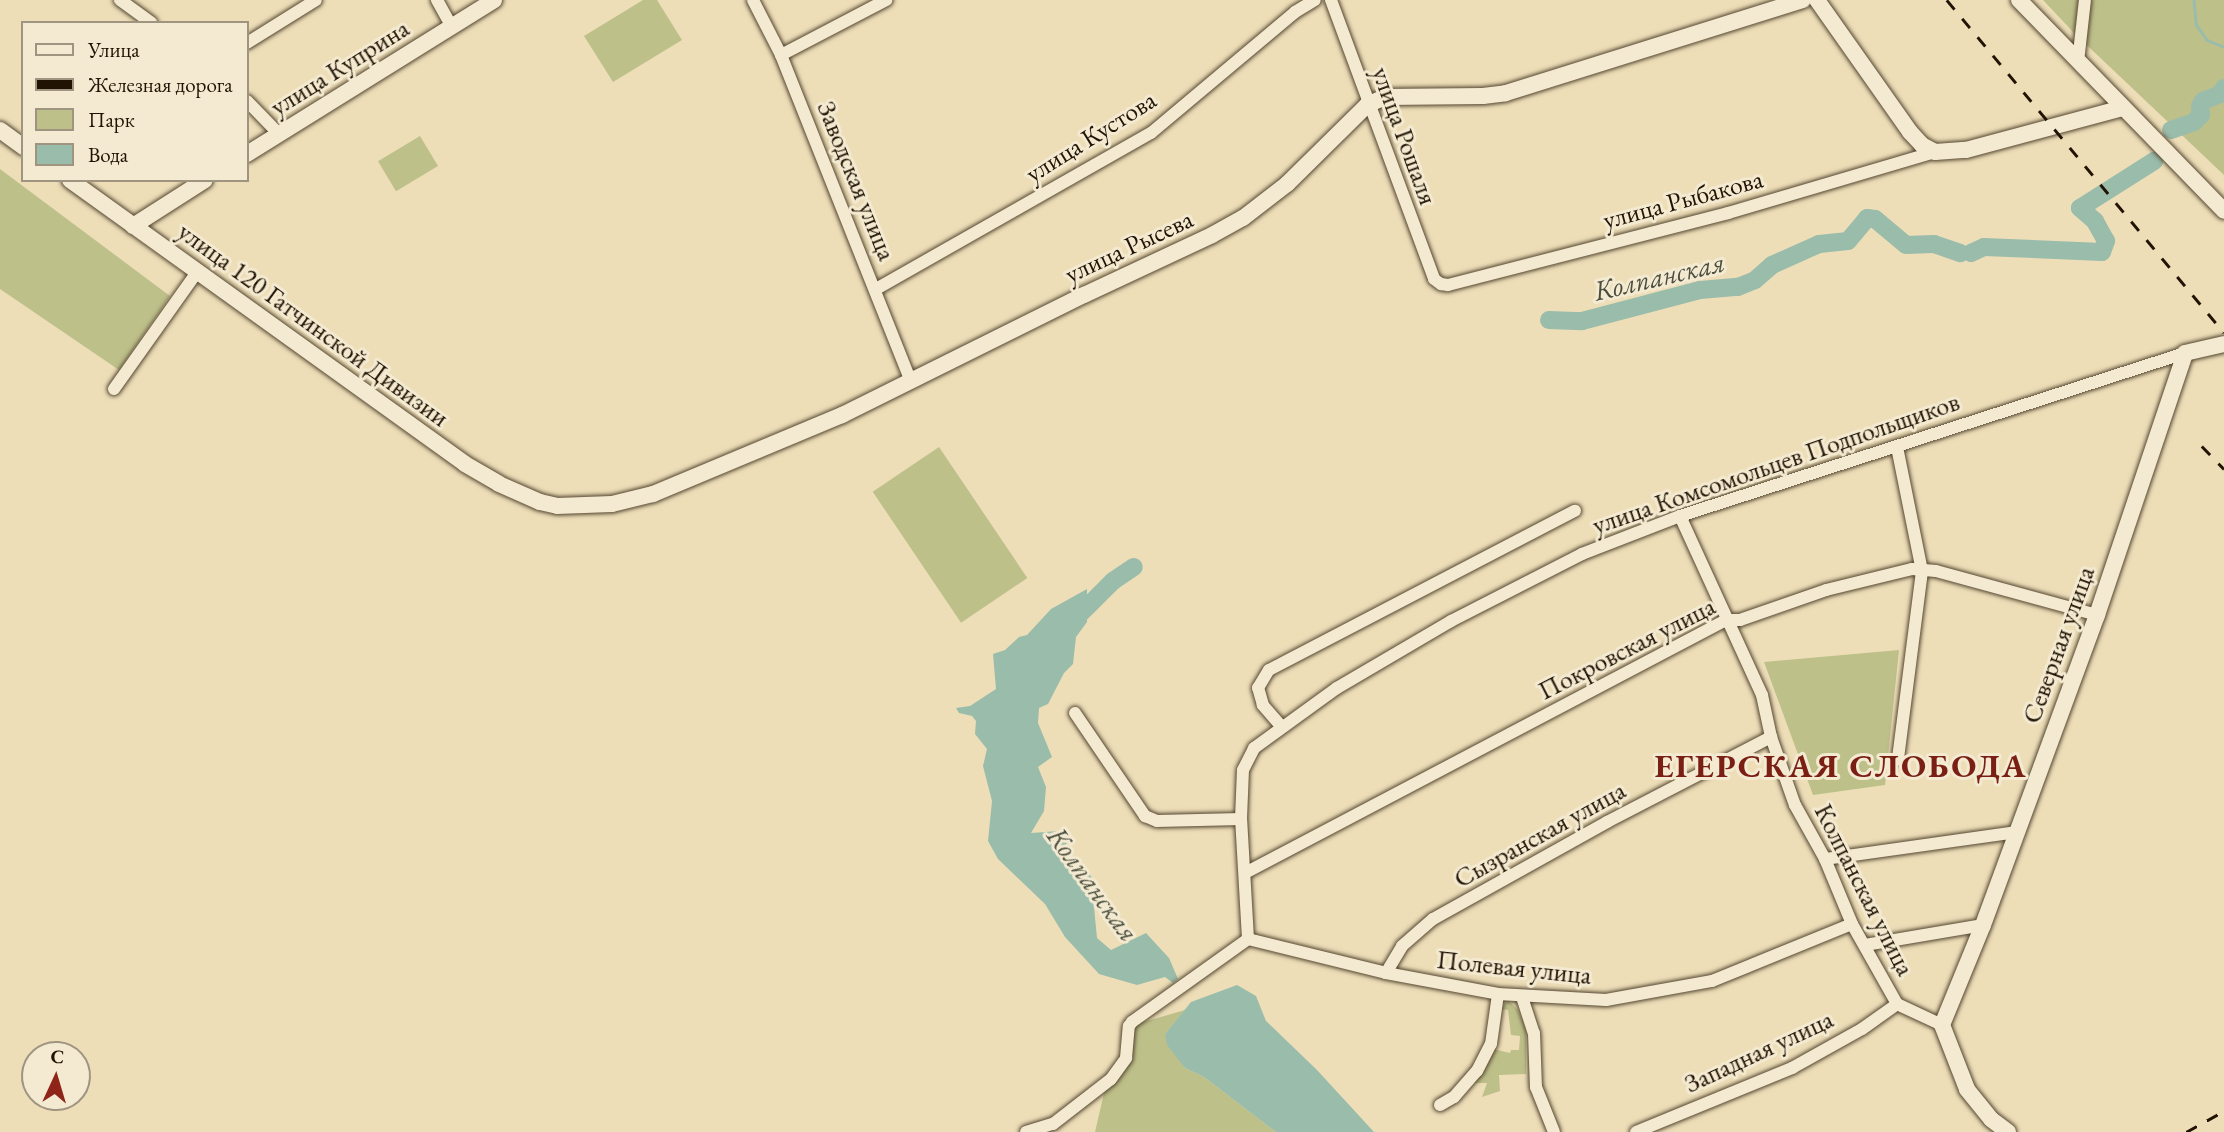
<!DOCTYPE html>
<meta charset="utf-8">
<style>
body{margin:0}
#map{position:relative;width:2224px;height:1132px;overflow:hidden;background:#eddeb8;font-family:"EB Garamond",serif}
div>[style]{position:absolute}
.green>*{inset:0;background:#bec08a;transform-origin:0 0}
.water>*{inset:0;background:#9abcab}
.stream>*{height:2.5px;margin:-1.25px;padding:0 1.25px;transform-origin:1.25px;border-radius:1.25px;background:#9abcab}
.river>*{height:18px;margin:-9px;padding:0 9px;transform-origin:9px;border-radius:9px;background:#9abcab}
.roads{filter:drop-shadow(0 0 2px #544630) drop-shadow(0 0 2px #544630)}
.street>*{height:12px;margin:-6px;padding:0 6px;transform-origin:6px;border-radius:6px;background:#f3ead1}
.secondary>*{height:16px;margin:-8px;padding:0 8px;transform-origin:8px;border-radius:8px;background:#f3ead1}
.rail>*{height:2.5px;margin-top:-1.25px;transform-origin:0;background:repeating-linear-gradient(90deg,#211303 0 12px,transparent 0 24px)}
span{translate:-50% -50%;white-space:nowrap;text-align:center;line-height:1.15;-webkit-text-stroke:6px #f3ead1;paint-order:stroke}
.street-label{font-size:26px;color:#211303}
.water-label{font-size:28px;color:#4b4e3e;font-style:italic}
.district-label{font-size:33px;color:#7a1f14;font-weight:700;letter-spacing:2px}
.legend{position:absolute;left:21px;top:21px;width:228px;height:161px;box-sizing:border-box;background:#f3ead1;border:2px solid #9f947f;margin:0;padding:9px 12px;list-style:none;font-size:21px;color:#211303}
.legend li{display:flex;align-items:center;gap:14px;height:35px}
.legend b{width:35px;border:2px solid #9f947f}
.north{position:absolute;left:21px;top:1041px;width:70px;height:70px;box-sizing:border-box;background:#f3ead1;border:2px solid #9f947f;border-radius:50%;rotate:4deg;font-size:19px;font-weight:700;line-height:28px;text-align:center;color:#211303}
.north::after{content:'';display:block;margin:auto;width:24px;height:32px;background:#8f2418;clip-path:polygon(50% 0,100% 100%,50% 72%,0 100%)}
</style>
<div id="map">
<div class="green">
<div style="clip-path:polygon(643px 0,657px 0,682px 40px,613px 82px,584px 36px)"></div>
<div style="clip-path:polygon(2043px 0,2224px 0,2224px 175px,2074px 33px)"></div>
<div style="left:420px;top:136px;width:35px;height:49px;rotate:59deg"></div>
<div style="clip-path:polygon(0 169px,170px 296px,119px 370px,0 289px)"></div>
<div style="left:939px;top:447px;width:158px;height:80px;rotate:56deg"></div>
<div style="clip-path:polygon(1899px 650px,1885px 785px,1813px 795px,1764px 662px)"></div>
<div style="clip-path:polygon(1508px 1000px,1518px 1010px,1526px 1029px,1526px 1074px,1499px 1075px,1500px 1091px,1482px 1097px,1487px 1083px,1473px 1083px,1493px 1049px,1510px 1053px,1511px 1050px,1519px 1050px,1520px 1036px,1511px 1035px,1508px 1010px,1501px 1009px)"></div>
<div style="clip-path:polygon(1185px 1010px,1165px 1034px,1185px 1068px,1204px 1077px,1276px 1132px,1095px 1132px,1104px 1093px,1126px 1058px,1129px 1026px)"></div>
</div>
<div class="water">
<div style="clip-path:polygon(1087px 589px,1087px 622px,1076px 637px,1073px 664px,1064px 673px,1048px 704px,1039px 708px,1038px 723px,1052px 757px,1038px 767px,1046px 787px,1044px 811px,1031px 833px,1059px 831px,1067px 843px,1061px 850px,1065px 866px,1076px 865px,1091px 876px,1097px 938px,1111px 950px,1146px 933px,1169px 958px,1178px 979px,1173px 983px,1165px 977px,1137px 985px,1099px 974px,1065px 937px,1045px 904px,998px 859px,988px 841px,992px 801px,983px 766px,987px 749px,975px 734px,976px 721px,972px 716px,959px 713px,956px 708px,970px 706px,996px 689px,993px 654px,1005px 650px,1019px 637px,1027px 635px,1051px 609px)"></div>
<div style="clip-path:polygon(1237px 985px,1256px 996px,1266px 1021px,1317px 1070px,1374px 1132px,1276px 1132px,1204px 1077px,1185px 1068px,1167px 1045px,1165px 1034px,1191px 1002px)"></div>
</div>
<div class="stream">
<div style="left:2194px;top:0;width:24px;rotate:85deg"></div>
<div style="left:2196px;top:24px;width:19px;rotate:55deg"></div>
<div style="left:2207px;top:40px;width:18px;rotate:22deg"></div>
<div style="left:2186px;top:125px;width:15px"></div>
<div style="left:2201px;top:125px;width:10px;rotate:-90deg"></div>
</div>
<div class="river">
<div style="left:2171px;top:130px;width:24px;rotate:-19deg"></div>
<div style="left:2194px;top:122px;width:10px;rotate:-45deg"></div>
<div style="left:2201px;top:115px;width:9px;rotate:-96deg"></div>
<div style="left:2200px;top:106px;width:6px;rotate:-59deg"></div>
<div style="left:2203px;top:101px;width:18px;rotate:-22deg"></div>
<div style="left:2220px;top:94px;width:7px;rotate:-56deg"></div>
<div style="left:1971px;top:253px;width:14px;rotate:-25deg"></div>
<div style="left:1984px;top:247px;width:118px;rotate:2.4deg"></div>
<div style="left:2102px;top:252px;width:12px;rotate:-70deg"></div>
<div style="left:2106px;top:241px;width:23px;rotate:-119deg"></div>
<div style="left:2095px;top:221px;width:20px;rotate:-139deg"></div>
<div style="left:2080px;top:208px;width:88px;rotate:-32.4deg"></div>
<div style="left:1549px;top:320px;width:33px;rotate:2deg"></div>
<div style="left:1582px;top:321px;width:122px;rotate:-14.7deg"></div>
<div style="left:1700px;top:290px;width:38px;rotate:-5deg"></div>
<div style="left:1738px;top:287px;width:18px;rotate:-22deg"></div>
<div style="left:1755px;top:280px;width:23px;rotate:-41deg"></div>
<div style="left:1772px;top:265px;width:51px;rotate:-24.1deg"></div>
<div style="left:1819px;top:244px;width:29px;rotate:-6deg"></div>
<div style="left:1848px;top:241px;width:30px;rotate:-50deg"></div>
<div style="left:1867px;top:218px;width:8px;rotate:7deg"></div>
<div style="left:1875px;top:219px;width:40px;rotate:40deg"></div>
<div style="left:1906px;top:245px;width:28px;rotate:-2deg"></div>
<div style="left:1934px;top:244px;width:28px;rotate:19deg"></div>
<div style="left:1070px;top:624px;width:61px;rotate:-45deg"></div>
<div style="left:1113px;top:581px;width:25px;rotate:-34deg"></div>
</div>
<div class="roads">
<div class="street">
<div style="left:120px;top:0;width:39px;rotate:36deg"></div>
<div style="left:437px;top:0;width:31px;rotate:61deg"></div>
<div style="left:753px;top:0;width:62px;rotate:63deg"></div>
<div style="left:781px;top:55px;width:351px;rotate:68.3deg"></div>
<div style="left:1331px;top:0;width:297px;rotate:69.7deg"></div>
<div style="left:1434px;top:279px;width:9px;rotate:36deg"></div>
<div style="left:1441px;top:284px;width:7px;rotate:8deg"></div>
<div style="left:1448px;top:285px;width:289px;rotate:-14.4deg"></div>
<div style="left:1728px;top:213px;width:216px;rotate:-16.4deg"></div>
<div style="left:247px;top:43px;width:81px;rotate:-31.9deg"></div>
<div style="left:781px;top:55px;width:119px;rotate:-27.6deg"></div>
<div style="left:2078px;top:62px;width:62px;rotate:-83.6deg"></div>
<div style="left:247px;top:101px;width:46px;rotate:45.9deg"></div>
<div style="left:876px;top:289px;width:316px;rotate:-29.6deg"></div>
<div style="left:1151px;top:133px;width:188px;rotate:-40deg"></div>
<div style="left:1295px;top:12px;width:23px;rotate:-31deg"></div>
<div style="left:114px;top:389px;width:145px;rotate:-54.6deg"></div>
<div style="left:1897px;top:447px;width:126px;rotate:78.6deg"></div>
<div style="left:1922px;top:571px;width:190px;rotate:97.3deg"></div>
<div style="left:1680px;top:516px;width:197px;rotate:65.4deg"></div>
<div style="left:1762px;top:695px;width:43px;rotate:77.9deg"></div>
<div style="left:1771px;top:737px;width:72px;rotate:70.6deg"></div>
<div style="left:1795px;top:805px;width:62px;rotate:60.9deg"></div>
<div style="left:1825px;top:859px;width:70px;rotate:67.4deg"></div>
<div style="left:1852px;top:924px;width:92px;rotate:60.6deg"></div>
<div style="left:1897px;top:1004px;width:50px;rotate:25deg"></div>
<div style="left:1075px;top:713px;width:125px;rotate:55.8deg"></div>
<div style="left:1145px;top:816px;width:13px;rotate:23deg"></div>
<div style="left:1157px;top:821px;width:84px;rotate:-1.4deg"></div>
<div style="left:1281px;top:726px;width:28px;rotate:-131deg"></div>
<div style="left:1263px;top:705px;width:18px;rotate:-106deg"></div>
<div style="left:1258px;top:688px;width:21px;rotate:-59deg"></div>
<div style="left:1269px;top:670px;width:345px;rotate:-27.5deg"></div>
<div style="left:1825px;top:859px;width:195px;rotate:-8deg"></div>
<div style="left:1245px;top:873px;width:543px;rotate:-27.74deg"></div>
<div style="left:1726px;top:620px;width:14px"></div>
<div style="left:1740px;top:620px;width:91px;rotate:-19.2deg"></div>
<div style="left:1826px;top:590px;width:89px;rotate:-13.7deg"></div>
<div style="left:1912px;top:569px;width:24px;rotate:5deg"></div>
<div style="left:1936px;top:571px;width:167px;rotate:15.3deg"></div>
<div style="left:1248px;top:939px;width:120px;rotate:-93.3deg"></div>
<div style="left:1241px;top:819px;width:49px;rotate:-87.7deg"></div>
<div style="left:1243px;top:770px;width:25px;rotate:-63deg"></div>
<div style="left:1254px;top:748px;width:102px;rotate:-35.9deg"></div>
<div style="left:1337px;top:688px;width:132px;rotate:-30.4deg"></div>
<div style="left:1451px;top:621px;width:147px;rotate:-27.1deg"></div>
<div style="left:1582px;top:554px;width:105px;rotate:-21.2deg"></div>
<div style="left:1680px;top:516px;width:531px;rotate:-17.89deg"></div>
<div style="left:1248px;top:939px;width:142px;rotate:13.8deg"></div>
<div style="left:1386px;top:973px;width:114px;rotate:10.6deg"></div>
<div style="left:1498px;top:994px;width:108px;rotate:3.2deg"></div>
<div style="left:1606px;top:1000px;width:108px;rotate:-10.2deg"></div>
<div style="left:1712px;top:981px;width:151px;rotate:-22.2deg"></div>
<div style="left:1865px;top:945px;width:120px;rotate:-9.6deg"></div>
<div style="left:1386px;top:973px;width:31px;rotate:-59deg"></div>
<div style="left:1402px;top:946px;width:41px;rotate:-41.1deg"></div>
<div style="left:1433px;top:919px;width:199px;rotate:-29.1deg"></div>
<div style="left:1607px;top:822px;width:185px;rotate:-27.4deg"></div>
<div style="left:1522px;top:997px;width:38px;rotate:72deg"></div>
<div style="left:1534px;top:1033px;width:54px;rotate:87.9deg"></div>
<div style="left:1536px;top:1087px;width:48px;rotate:68.2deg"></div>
<div style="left:1440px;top:1105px;width:16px;rotate:-30deg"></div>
<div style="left:1454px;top:1097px;width:35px;rotate:-49deg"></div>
<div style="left:1477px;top:1071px;width:30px;rotate:-63deg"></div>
<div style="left:1491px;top:1044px;width:50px;rotate:-82deg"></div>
<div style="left:1026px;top:1132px;width:28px;rotate:-17deg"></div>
<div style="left:1053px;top:1124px;width:73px;rotate:-37.8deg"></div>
<div style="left:1111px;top:1079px;width:26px;rotate:-54deg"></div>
<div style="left:1126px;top:1058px;width:32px;rotate:-85deg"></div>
<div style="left:1129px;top:1026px;width:5px;rotate:-53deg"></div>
<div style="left:1132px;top:1022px;width:143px;rotate:-35.6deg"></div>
<div style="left:1636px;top:1132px;width:169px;rotate:-22.3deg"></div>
<div style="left:1792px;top:1068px;width:80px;rotate:-29.1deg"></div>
<div style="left:1862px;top:1029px;width:43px;rotate:-35.5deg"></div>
</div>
<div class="secondary">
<div style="left:1817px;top:0;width:161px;rotate:54.8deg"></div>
<div style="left:1910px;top:132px;width:18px;rotate:47deg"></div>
<div style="left:1922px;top:145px;width:15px;rotate:28deg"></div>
<div style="left:1935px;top:152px;width:31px;rotate:-4deg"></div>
<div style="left:1966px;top:150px;width:163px;rotate:-15deg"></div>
<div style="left:2019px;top:0;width:294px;rotate:45.8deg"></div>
<div style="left:0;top:130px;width:29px;rotate:36deg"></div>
<div style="left:247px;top:154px;width:291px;rotate:-31.9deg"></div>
<div style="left:70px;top:180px;width:486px;rotate:35.7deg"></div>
<div style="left:465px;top:464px;width:39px;rotate:30deg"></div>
<div style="left:499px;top:484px;width:45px;rotate:23.7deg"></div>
<div style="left:540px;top:502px;width:17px;rotate:13deg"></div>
<div style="left:557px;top:506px;width:55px;rotate:-2.1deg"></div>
<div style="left:612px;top:504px;width:42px;rotate:-13.7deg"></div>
<div style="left:653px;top:494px;width:205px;rotate:-22.7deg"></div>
<div style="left:842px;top:415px;width:270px;rotate:-26.4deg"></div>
<div style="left:1084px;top:295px;width:141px;rotate:-25.1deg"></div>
<div style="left:1212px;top:235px;width:35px;rotate:-29deg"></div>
<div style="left:1243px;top:218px;width:56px;rotate:-37.7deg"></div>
<div style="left:1287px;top:184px;width:112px;rotate:-44.6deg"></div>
<div style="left:1367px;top:105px;width:20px;rotate:-24deg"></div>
<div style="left:1385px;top:97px;width:98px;rotate:-0.6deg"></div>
<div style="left:1483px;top:96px;width:23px;rotate:-7deg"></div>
<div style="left:1506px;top:93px;width:311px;rotate:-17.4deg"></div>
<div style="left:133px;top:226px;width:85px;rotate:-32.6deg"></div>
<div style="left:2008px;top:1132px;width:21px;rotate:-143deg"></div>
<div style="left:1991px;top:1119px;width:38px;rotate:-129deg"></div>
<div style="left:1967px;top:1089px;width:69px;rotate:-111.3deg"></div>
<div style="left:1942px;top:1025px;width:108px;rotate:-67.7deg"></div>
<div style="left:1983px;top:925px;width:330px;rotate:-69.8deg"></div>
<div style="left:2097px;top:615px;width:276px;rotate:-71.4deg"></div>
<div style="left:2185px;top:353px;width:40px;rotate:-13deg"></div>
</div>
</div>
<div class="rail">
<div style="left:1947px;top:0;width:433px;rotate:50.2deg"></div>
<div style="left:2202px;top:446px;width:32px;rotate:46deg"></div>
<div style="left:2186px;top:1132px;width:43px;rotate:-28.9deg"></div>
</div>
<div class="street-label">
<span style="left:340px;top:68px;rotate:-32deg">улица Куприна</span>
<span style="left:1404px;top:136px;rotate:70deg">улица Рошаля</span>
<span style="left:1091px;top:137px;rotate:-32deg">улица Кустова</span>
<span style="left:856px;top:181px;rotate:68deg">Заводская улица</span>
<span style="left:1683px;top:200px;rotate:-15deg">улица Рыбакова</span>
<span style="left:1129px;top:247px;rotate:-25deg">улица Рысева</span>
<span style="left:313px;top:325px;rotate:36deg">улица 120 Гатчинской Дивизии</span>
<span style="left:1776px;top:464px;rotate:-19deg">улица Комсомольцев Подпольщиков</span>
<span style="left:2059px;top:645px;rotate:-70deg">Северная улица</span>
<span style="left:1627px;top:649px;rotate:-27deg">Покровская улица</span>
<span style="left:1540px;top:835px;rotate:-29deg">Сызранская улица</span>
<span style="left:1864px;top:890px;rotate:63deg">Колпанская улица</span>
<span style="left:1514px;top:968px;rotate:6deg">Полевая улица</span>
<span style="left:1759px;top:1052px;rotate:-25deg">Западная улица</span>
</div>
<div class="water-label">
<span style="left:1659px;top:276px;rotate:-13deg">Колпанская</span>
<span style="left:1093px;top:884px;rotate:54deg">Колпанская</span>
</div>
<div class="district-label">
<span style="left:1841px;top:766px">ЕГЕРСКАЯ СЛОБОДА</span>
</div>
<ul class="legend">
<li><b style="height:9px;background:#f3ead1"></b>Улица</li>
<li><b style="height:9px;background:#211303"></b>Железная дорога</li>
<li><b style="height:19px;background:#bec08a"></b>Парк</li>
<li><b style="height:19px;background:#9abcab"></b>Вода</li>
</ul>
<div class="north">С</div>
</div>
